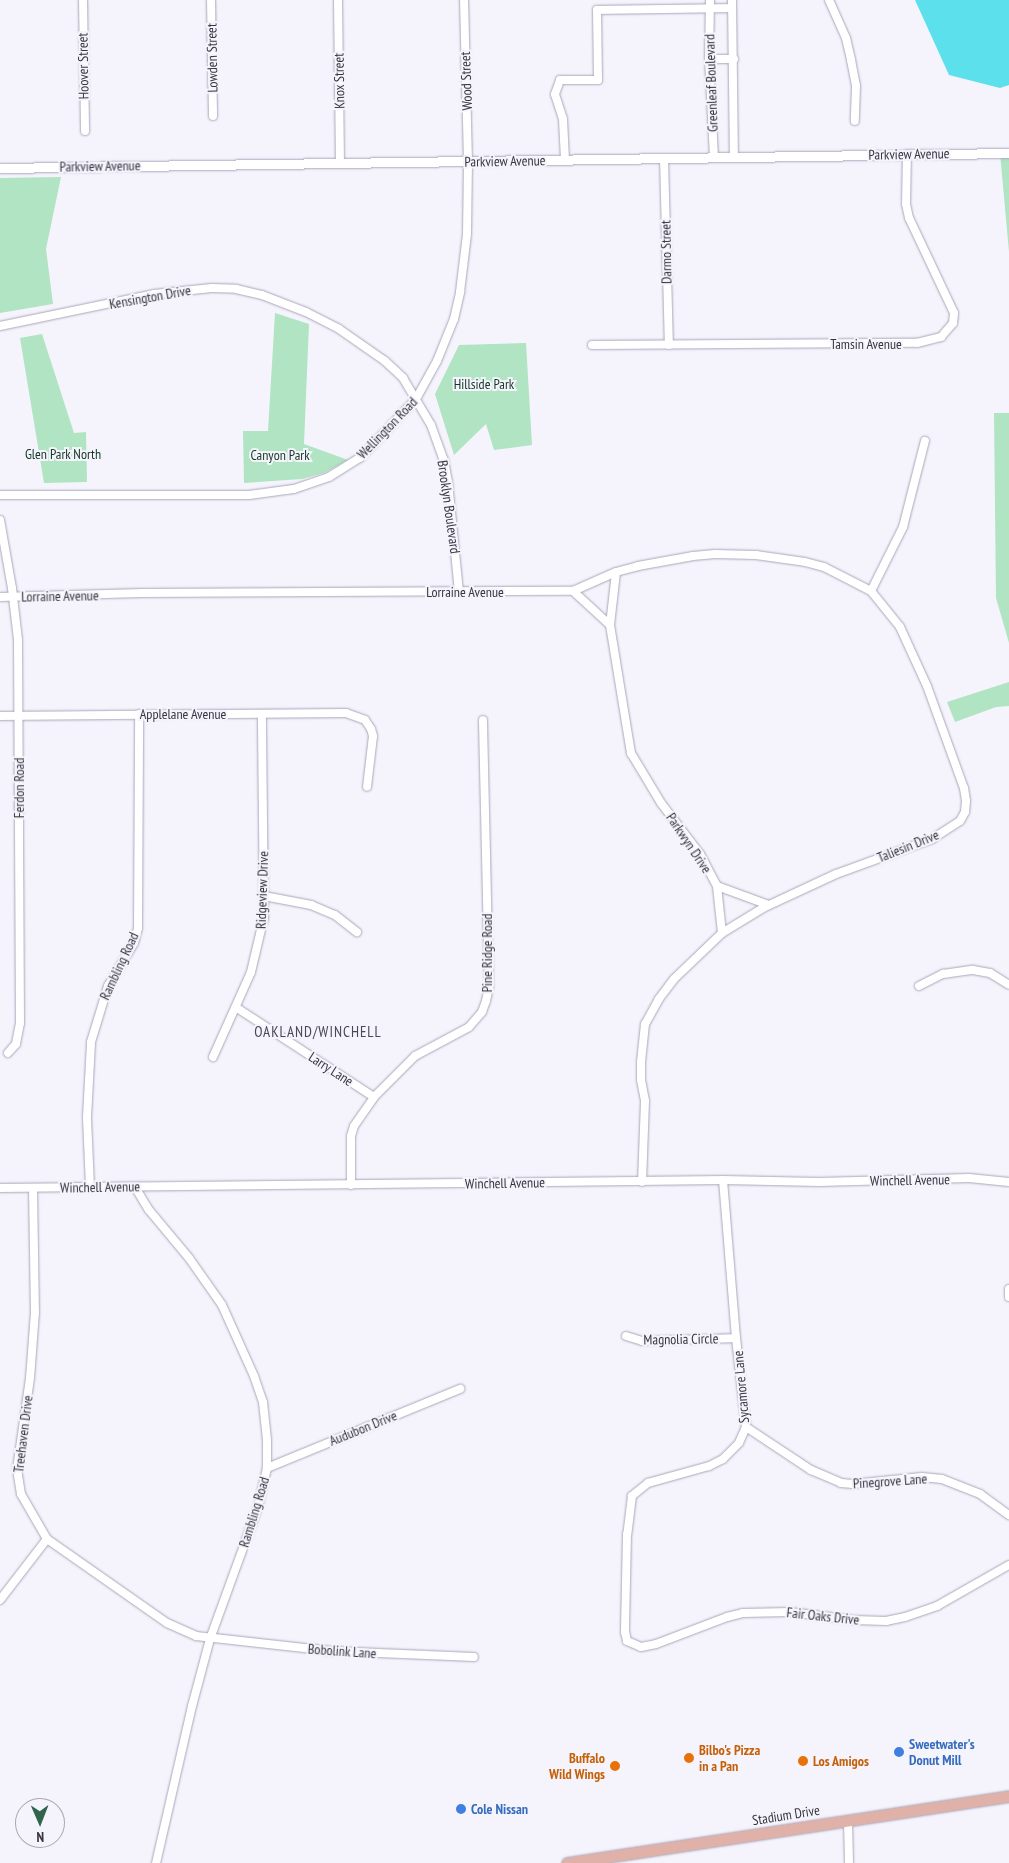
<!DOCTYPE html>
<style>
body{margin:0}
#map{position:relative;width:1009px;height:1863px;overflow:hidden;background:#f5f4fc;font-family:"PT Sans Narrow",sans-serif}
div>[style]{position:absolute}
.green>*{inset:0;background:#b0e4c2}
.water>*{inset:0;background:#5be0ec}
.roads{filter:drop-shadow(0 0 1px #a9a6ba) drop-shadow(0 0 1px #a9a6ba)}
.minor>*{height:8px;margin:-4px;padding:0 4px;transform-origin:4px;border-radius:4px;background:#fff}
.tertiary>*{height:9px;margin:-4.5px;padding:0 4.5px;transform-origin:4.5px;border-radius:4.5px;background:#fff}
.primary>*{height:11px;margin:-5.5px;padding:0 5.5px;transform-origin:5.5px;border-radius:5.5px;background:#dfb1a9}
.dots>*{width:14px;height:14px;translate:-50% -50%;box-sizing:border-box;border:2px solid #f5f4fc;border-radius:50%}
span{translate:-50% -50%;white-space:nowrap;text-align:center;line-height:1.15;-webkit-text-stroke:4px #f5f4fc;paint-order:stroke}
.street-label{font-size:14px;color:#37363e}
.park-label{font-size:14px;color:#113822}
.shop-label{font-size:14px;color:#366cbe;font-weight:700}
.left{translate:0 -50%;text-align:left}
.food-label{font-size:14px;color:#c56008;font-weight:700}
.right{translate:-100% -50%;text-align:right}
.neighbourhood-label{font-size:15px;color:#4a4858;letter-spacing:1px}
.north{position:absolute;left:15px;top:1798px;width:50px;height:50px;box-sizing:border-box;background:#f5f4fc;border:1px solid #a9a8b0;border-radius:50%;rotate:179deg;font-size:14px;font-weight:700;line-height:20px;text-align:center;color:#37363e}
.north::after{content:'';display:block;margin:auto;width:18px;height:22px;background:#30654b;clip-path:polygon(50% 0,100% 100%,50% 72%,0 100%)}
</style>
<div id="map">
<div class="green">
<div style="clip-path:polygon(1000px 153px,1009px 153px,1009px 252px)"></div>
<div style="clip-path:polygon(61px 177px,46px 249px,53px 304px,0 313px,0 178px)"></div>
<div style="clip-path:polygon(275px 313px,309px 324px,304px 444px,348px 460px,324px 473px,302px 479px,244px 483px,243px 431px,268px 431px)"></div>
<div style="clip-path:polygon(42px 334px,74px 433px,86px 432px,87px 482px,44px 483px,20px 338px)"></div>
<div style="clip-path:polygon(526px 343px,532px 445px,494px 450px,486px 424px,454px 455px,435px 394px,459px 345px)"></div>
<div style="clip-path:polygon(994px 413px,1009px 413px,1009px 643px,996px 598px)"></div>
<div style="clip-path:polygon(1009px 682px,1009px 706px,996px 707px,955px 722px,947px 702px)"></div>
</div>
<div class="water">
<div style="clip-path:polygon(915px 0,1009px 0,1009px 85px,1000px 88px,949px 75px)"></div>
</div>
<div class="roads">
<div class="minor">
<div style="left:83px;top:0;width:131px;rotate:89.1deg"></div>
<div style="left:211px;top:0;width:116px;rotate:89deg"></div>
<div style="left:338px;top:0;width:163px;rotate:89.3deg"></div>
<div style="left:710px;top:0;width:59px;rotate:91deg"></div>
<div style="left:709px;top:59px;width:98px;rotate:87.1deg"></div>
<div style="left:732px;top:0;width:156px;rotate:89.3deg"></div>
<div style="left:829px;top:0;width:42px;rotate:65.9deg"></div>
<div style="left:846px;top:38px;width:23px;rotate:77deg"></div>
<div style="left:851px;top:60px;width:26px;rotate:79deg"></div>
<div style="left:856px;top:86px;width:35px;rotate:92deg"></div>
<div style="left:709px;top:59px;width:25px"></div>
<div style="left:664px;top:158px;width:187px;rotate:88.5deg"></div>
<div style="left:565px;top:160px;width:41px;rotate:-92.8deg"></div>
<div style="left:563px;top:119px;width:26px;rotate:-108deg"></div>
<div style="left:555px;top:94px;width:15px;rotate:-70deg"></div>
<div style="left:560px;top:80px;width:38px"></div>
<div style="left:598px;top:80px;width:70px;rotate:-90.8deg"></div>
<div style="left:597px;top:10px;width:135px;rotate:-0.8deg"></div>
<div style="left:0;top:326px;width:157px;rotate:-11.7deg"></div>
<div style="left:154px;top:294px;width:58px;rotate:-5.9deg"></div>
<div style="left:212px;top:288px;width:24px;rotate:2deg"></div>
<div style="left:236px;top:289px;width:27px;rotate:13deg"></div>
<div style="left:262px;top:295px;width:47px;rotate:21.1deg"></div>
<div style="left:306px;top:312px;width:37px;rotate:27deg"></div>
<div style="left:339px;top:329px;width:56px;rotate:34.8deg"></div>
<div style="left:385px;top:361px;width:25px;rotate:43deg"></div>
<div style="left:403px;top:378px;width:55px;rotate:59.2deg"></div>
<div style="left:431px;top:425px;width:37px;rotate:70deg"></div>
<div style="left:444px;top:460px;width:22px;rotate:80deg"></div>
<div style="left:448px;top:482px;width:111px;rotate:84.3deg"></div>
<div style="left:592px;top:345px;width:325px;rotate:-0.4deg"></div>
<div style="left:917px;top:343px;width:25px;rotate:-14deg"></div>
<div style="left:941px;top:337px;width:18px;rotate:-49deg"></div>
<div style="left:953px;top:323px;width:10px;rotate:-84deg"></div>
<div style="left:954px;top:313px;width:105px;rotate:-115.3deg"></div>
<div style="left:909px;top:218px;width:14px;rotate:-102deg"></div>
<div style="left:906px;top:204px;width:50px;rotate:-88.9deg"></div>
<div style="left:0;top:495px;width:249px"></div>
<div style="left:249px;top:495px;width:45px;rotate:-7.6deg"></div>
<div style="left:294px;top:489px;width:37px;rotate:-19deg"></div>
<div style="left:329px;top:477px;width:36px;rotate:-32deg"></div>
<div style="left:360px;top:458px;width:81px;rotate:-46.5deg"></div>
<div style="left:416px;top:399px;width:43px;rotate:-61.1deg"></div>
<div style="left:437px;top:361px;width:45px;rotate:-68deg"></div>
<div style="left:454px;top:319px;width:28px;rotate:-77deg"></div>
<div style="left:460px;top:292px;width:58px;rotate:-83.1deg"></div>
<div style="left:467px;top:234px;width:72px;rotate:-89.2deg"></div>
<div style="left:468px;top:162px;width:162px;rotate:-91.4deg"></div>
<div style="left:0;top:520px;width:69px;rotate:80deg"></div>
<div style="left:12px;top:588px;width:52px;rotate:83.4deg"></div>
<div style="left:18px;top:640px;width:383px;rotate:89.7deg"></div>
<div style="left:20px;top:1023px;width:21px;rotate:101deg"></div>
<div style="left:16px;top:1044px;width:12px;rotate:132deg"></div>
<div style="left:573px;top:591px;width:50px;rotate:42.6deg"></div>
<div style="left:610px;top:625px;width:130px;rotate:80.7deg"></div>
<div style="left:631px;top:753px;width:58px;rotate:59deg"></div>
<div style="left:661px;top:803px;width:64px;rotate:52.6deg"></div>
<div style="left:700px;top:854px;width:36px;rotate:62deg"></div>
<div style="left:717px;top:886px;width:47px;rotate:83.9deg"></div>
<div style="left:871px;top:591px;width:72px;rotate:-63.4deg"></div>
<div style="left:903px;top:527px;width:89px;rotate:-75.7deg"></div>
<div style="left:0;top:597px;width:142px;rotate:-1.6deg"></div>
<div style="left:142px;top:593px;width:431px;rotate:-0.3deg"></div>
<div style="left:573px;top:591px;width:47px;rotate:-23.8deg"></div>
<div style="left:616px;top:572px;width:23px;rotate:-15deg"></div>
<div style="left:638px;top:566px;width:56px;rotate:-10.3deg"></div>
<div style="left:693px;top:556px;width:22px;rotate:-5deg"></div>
<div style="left:715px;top:554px;width:41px;rotate:1.4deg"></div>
<div style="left:756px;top:555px;width:49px;rotate:8.1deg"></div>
<div style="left:805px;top:562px;width:20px;rotate:15deg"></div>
<div style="left:824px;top:567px;width:53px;rotate:27.1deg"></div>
<div style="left:871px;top:591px;width:46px;rotate:51.1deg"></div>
<div style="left:900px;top:627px;width:65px;rotate:65.4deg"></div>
<div style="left:927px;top:686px;width:109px;rotate:70.1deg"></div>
<div style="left:964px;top:788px;width:13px;rotate:81deg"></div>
<div style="left:966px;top:801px;width:11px;rotate:95deg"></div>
<div style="left:965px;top:812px;width:10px;rotate:119deg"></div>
<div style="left:960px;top:821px;width:33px;rotate:147deg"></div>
<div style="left:932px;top:839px;width:102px;rotate:160deg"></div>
<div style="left:836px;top:874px;width:81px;rotate:155deg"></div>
<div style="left:763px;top:908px;width:48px;rotate:148.6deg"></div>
<div style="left:722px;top:933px;width:66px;rotate:136.2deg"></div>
<div style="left:674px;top:979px;width:25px;rotate:127deg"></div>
<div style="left:659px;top:999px;width:29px;rotate:119deg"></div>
<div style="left:645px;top:1024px;width:38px;rotate:96deg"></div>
<div style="left:641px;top:1062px;width:18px;rotate:90deg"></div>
<div style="left:641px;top:1080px;width:21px;rotate:79deg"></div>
<div style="left:645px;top:1101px;width:81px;rotate:92.1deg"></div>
<div style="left:610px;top:625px;width:53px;rotate:-83.5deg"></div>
<div style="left:0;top:716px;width:346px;rotate:-0.5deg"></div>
<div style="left:346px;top:713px;width:20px;rotate:20deg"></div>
<div style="left:365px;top:720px;width:11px;rotate:56deg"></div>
<div style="left:371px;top:729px;width:7px;rotate:74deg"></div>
<div style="left:373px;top:736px;width:51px;rotate:96.7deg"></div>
<div style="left:717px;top:886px;width:55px;rotate:20.1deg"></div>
<div style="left:264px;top:896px;width:48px;rotate:10.8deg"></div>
<div style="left:311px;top:905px;width:26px;rotate:23deg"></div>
<div style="left:335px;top:915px;width:28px;rotate:38deg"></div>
<div style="left:919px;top:986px;width:27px;rotate:-27deg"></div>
<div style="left:943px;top:974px;width:30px;rotate:-8deg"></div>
<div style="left:973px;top:970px;width:17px;rotate:10deg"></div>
<div style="left:990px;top:973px;width:22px;rotate:32deg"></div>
<div style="left:237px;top:1008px;width:163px;rotate:33deg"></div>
<div style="left:213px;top:1057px;width:93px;rotate:-65.9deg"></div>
<div style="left:251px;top:972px;width:57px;rotate:-76.7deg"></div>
<div style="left:264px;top:917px;width:203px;rotate:-90.6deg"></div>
<div style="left:723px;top:1180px;width:159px;rotate:85.3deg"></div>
<div style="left:736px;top:1338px;width:90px;rotate:83.6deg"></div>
<div style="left:746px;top:1427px;width:17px;rotate:114deg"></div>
<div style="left:739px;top:1443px;width:23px;rotate:135deg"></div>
<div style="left:723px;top:1459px;width:16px;rotate:153deg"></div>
<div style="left:709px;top:1466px;width:63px;rotate:164.4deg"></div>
<div style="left:648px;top:1483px;width:21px;rotate:141deg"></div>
<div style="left:632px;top:1496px;width:38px;rotate:97deg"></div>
<div style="left:627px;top:1534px;width:98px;rotate:91.2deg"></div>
<div style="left:625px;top:1632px;width:9px;rotate:77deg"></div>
<div style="left:627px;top:1641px;width:15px;rotate:23deg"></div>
<div style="left:641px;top:1647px;width:15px;rotate:-11deg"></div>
<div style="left:656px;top:1644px;width:76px;rotate:-20.8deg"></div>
<div style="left:727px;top:1617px;width:16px;rotate:-14deg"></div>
<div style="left:743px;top:1613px;width:47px;rotate:-1.2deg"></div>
<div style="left:790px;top:1612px;width:64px;rotate:7.1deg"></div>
<div style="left:854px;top:1620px;width:32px;rotate:2deg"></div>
<div style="left:886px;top:1621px;width:19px;rotate:-12deg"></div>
<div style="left:905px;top:1617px;width:34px;rotate:-19deg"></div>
<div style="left:937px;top:1606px;width:83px;rotate:-29.7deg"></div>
<div style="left:351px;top:1185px;width:49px;rotate:-90deg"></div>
<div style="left:351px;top:1136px;width:10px;rotate:-73deg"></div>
<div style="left:354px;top:1126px;width:35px;rotate:-55deg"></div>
<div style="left:374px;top:1097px;width:58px;rotate:-45deg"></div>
<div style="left:415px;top:1056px;width:61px;rotate:-28.2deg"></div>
<div style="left:469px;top:1027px;width:20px;rotate:-49deg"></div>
<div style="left:482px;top:1012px;width:12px;rotate:-70deg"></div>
<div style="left:486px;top:1001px;width:14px;rotate:-78deg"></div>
<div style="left:489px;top:987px;width:267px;rotate:-91.3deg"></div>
<div style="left:90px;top:1187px;width:70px;rotate:-92.5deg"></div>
<div style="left:87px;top:1117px;width:75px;rotate:-86.9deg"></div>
<div style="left:91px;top:1042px;width:59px;rotate:-73.1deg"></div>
<div style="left:108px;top:986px;width:50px;rotate:-58.8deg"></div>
<div style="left:134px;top:943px;width:16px;rotate:-75deg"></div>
<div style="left:138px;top:928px;width:214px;rotate:-89.7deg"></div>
<div style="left:135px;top:1187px;width:27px;rotate:59deg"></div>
<div style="left:149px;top:1210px;width:62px;rotate:50.2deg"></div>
<div style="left:189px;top:1258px;width:57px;rotate:54.9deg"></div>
<div style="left:222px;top:1305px;width:78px;rotate:65.7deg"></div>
<div style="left:254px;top:1376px;width:28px;rotate:71deg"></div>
<div style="left:263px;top:1402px;width:39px;rotate:84deg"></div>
<div style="left:267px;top:1441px;width:27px;rotate:90deg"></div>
<div style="left:267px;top:1468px;width:40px;rotate:103deg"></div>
<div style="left:258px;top:1507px;width:140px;rotate:110deg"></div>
<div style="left:210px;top:1639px;width:69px;rotate:105deg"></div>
<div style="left:192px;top:1706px;width:161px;rotate:102.9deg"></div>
<div style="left:0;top:1188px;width:723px;rotate:-0.63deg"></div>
<div style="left:723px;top:1180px;width:96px;rotate:1.2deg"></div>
<div style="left:819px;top:1182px;width:150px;rotate:-1.5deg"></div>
<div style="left:969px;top:1178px;width:40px;rotate:5.7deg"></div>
<div style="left:33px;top:1188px;width:124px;rotate:89.1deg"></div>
<div style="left:35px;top:1312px;width:66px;rotate:94.3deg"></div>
<div style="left:30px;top:1378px;width:92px;rotate:98.1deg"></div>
<div style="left:17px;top:1469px;width:25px;rotate:81deg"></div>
<div style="left:21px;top:1494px;width:52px;rotate:60deg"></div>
<div style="left:47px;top:1539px;width:146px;rotate:35deg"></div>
<div style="left:167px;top:1623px;width:32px;rotate:24deg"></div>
<div style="left:196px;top:1636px;width:136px;rotate:6.3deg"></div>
<div style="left:331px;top:1651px;width:143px;rotate:2.4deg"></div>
<div style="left:1009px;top:1289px;width:8px;rotate:90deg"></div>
<div style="left:626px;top:1336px;width:17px;rotate:17deg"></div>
<div style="left:642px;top:1341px;width:94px;rotate:-1.8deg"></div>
<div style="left:746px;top:1427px;width:78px;rotate:33.5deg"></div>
<div style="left:811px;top:1470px;width:33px;rotate:23deg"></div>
<div style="left:841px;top:1483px;width:12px;rotate:5deg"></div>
<div style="left:853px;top:1484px;width:69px;rotate:-5.8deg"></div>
<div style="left:922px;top:1477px;width:20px;rotate:6deg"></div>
<div style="left:942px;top:1479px;width:41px;rotate:21.5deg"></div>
<div style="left:980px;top:1494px;width:36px;rotate:36deg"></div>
<div style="left:267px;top:1468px;width:209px;rotate:-22.3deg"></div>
<div style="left:0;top:1600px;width:77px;rotate:-52.4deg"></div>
<div style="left:848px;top:1821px;width:42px;rotate:88.6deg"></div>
</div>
<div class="tertiary">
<div style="left:0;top:168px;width:1009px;rotate:-0.85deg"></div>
</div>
<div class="primary">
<div style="left:567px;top:1863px;width:447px;rotate:-8.6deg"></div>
</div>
</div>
<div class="dots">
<div style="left:899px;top:1752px;background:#3f7fe0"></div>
<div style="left:689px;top:1758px;background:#e8710a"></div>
<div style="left:803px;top:1761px;background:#e8710a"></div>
<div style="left:615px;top:1766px;background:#e8710a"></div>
<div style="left:461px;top:1809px;background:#3f7fe0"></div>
</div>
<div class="street-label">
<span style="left:212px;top:58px;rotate:-91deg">Lowden Street</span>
<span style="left:83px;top:66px;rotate:-91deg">Hoover Street</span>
<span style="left:339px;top:81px;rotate:-91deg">Knox Street</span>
<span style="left:466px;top:81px;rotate:-92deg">Wood Street</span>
<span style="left:711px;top:83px;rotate:-92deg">Greenleaf Boulevard</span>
<span style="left:909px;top:154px;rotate:-1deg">Parkview Avenue</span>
<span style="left:505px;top:161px;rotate:-1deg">Parkview Avenue</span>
<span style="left:100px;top:166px;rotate:-1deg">Parkview Avenue</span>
<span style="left:666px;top:252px;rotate:-91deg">Darmo Street</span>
<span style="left:150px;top:297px;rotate:-10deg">Kensington Drive</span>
<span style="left:866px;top:344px">Tamsin Avenue</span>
<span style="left:387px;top:428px;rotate:-46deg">Wellington Road</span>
<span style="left:449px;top:507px;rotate:82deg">Brooklyn Boulevard</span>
<span style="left:465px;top:592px">Lorraine Avenue</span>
<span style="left:60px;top:596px;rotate:-1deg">Lorraine Avenue</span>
<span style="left:183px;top:714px">Applelane Avenue</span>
<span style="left:19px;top:788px;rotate:-90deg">Ferdon Road</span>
<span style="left:689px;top:843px;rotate:56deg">Parkwyn Drive</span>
<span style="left:908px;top:846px;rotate:-22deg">Taliesin Drive</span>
<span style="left:262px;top:890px;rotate:-88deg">Ridgeview Drive</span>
<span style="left:487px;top:953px;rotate:-90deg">Pine Ridge Road</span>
<span style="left:119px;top:966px;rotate:-65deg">Rambling Road</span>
<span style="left:331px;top:1069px;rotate:33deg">Larry Lane</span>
<span style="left:910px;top:1180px;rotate:-1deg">Winchell Avenue</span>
<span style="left:505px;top:1183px;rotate:-1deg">Winchell Avenue</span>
<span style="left:100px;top:1187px;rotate:-1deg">Winchell Avenue</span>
<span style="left:681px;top:1339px;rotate:-1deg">Magnolia Circle</span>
<span style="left:741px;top:1387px;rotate:-95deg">Sycamore Lane</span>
<span style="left:363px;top:1428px;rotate:-22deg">Audubon Drive</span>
<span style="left:23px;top:1434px;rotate:-83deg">Treehaven Drive</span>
<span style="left:890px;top:1481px;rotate:-4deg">Pinegrove Lane</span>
<span style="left:254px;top:1512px;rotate:-73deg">Rambling Road</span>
<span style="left:823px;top:1616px;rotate:6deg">Fair Oaks Drive</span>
<span style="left:342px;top:1651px;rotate:4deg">Bobolink Lane</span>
<span style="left:786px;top:1815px;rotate:-9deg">Stadium Drive</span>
</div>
<div class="park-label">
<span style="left:484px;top:384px">Hillside Park</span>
<span style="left:63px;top:454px">Glen Park North</span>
<span style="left:280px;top:455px">Canyon Park</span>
</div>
<div class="shop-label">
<span class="left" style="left:909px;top:1752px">Sweetwater's<br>Donut Mill</span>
<span class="left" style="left:471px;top:1809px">Cole Nissan</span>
</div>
<div class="food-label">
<span class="left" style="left:699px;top:1758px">Bilbo's Pizza<br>in a Pan</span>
<span class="right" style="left:605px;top:1766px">Buffalo<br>Wild Wings</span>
<span class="left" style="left:813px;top:1761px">Los Amigos</span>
</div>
<div class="neighbourhood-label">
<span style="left:318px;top:1032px">OAKLAND/WINCHELL</span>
</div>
<div class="north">N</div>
</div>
